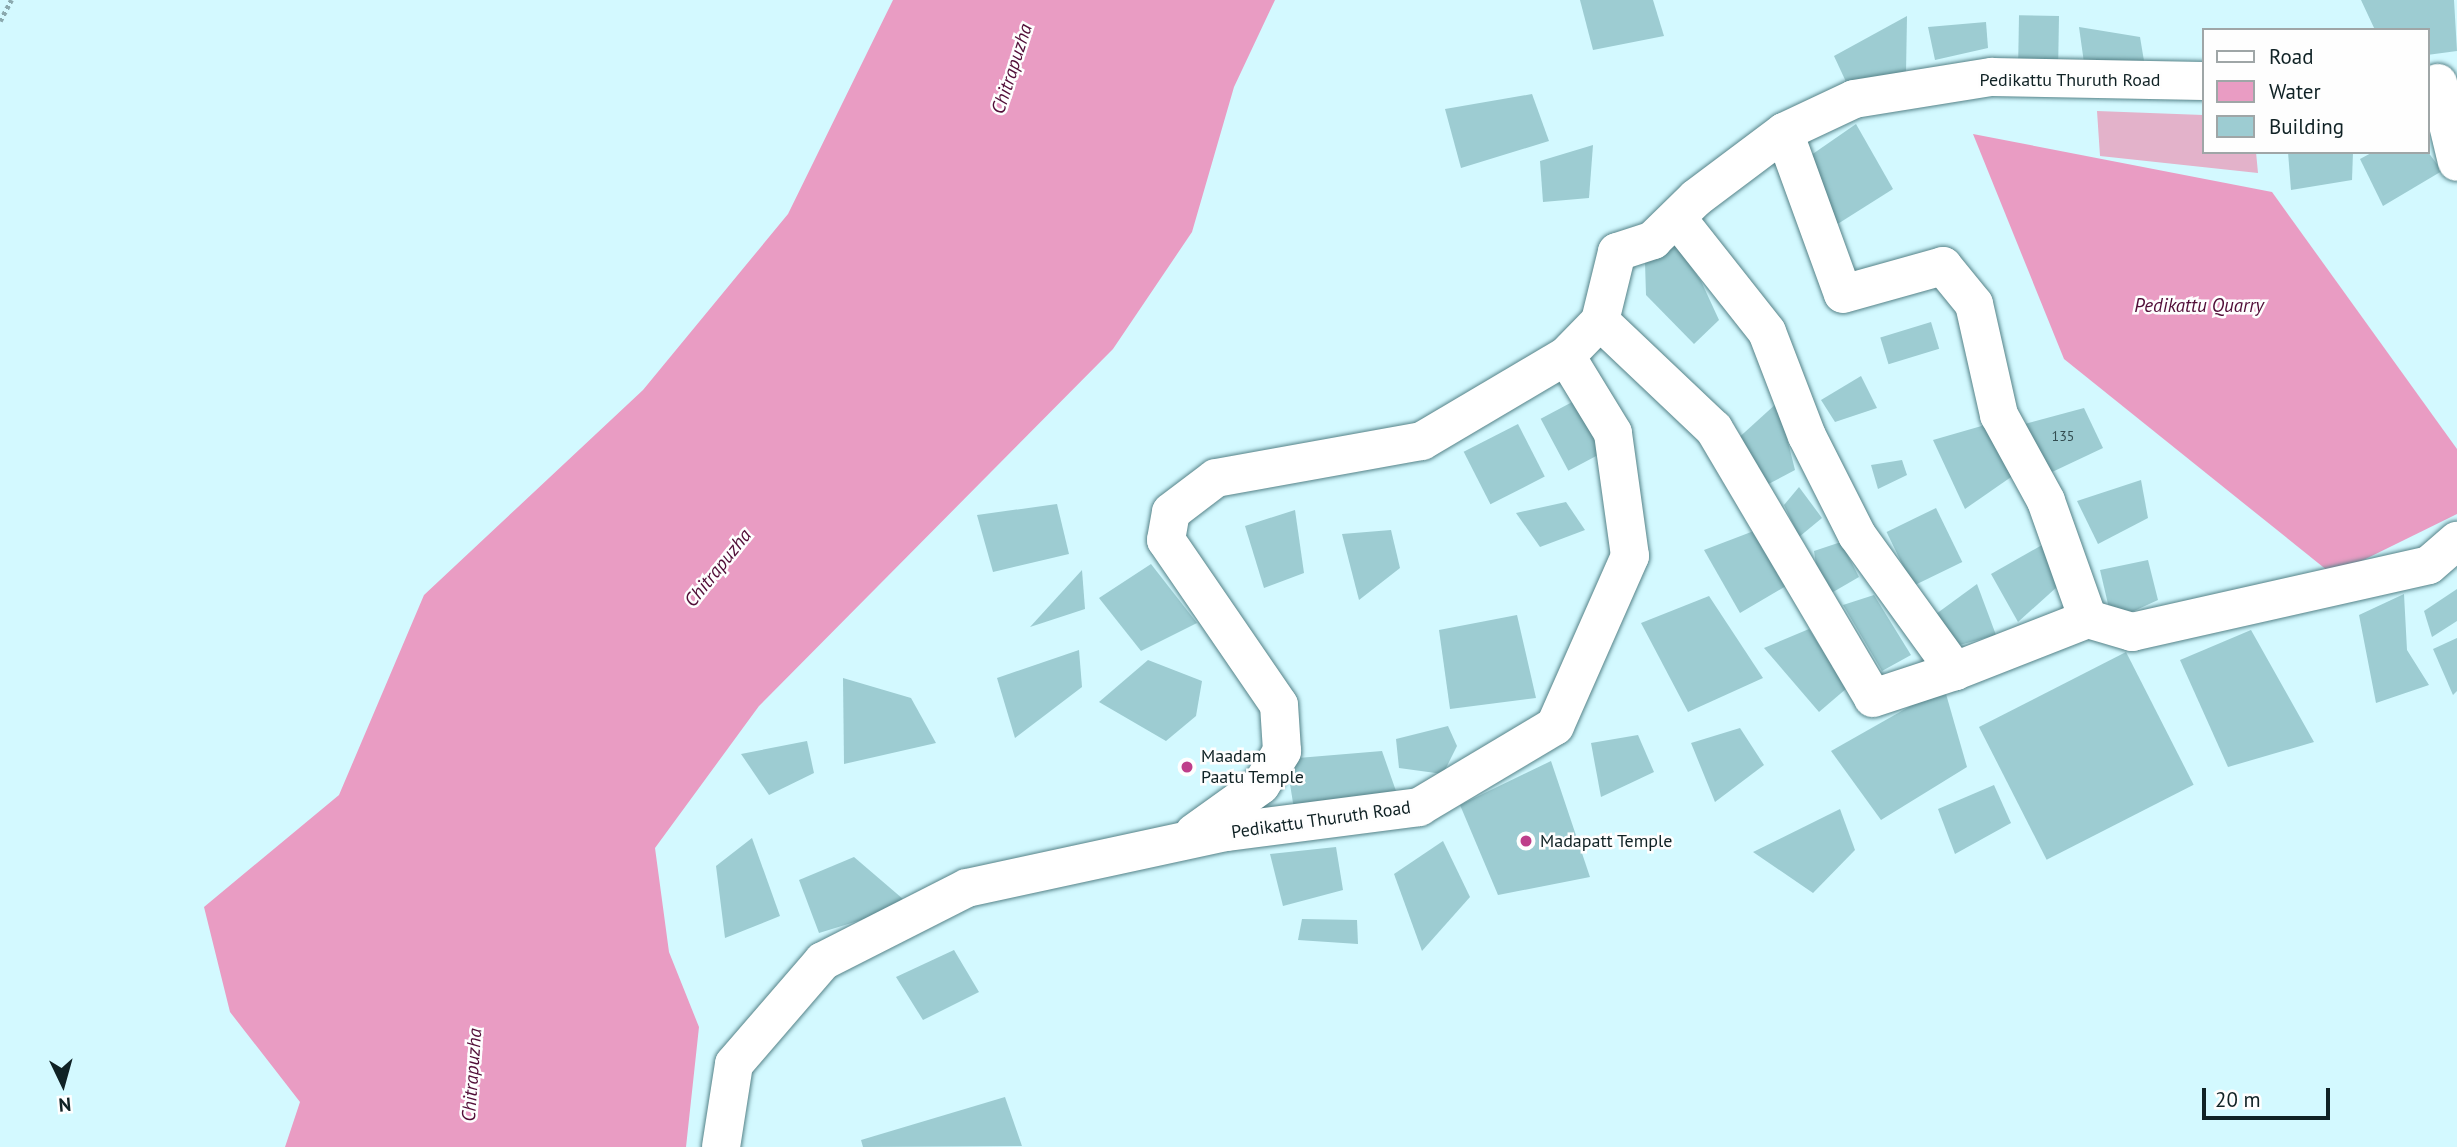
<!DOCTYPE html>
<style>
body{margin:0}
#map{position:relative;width:2457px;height:1147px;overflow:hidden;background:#d3f9ff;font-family:"PT Sans",sans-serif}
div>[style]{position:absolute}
.green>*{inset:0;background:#e3b2ca}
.water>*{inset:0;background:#e99cc3}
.building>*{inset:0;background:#9dccd2;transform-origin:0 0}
.path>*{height:4.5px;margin-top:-2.25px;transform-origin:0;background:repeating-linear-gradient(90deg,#8ba9ae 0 3.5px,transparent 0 7px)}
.roads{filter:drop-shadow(0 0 2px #558288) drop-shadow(0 0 2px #558288)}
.minor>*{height:38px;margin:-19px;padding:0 19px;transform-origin:19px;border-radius:19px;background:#fff}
.dots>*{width:19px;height:19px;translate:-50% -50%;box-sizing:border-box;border:4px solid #fefefe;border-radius:50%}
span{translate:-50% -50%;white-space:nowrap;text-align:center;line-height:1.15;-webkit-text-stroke:5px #fefefe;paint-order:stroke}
.number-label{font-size:14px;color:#334c50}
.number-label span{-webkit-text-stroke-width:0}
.street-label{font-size:18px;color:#102225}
.poi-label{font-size:18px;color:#102225}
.left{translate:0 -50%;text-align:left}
.water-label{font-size:19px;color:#510d37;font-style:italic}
.legend{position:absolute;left:2202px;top:28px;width:228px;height:126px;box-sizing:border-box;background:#fefefe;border:2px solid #9fa6a7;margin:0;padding:9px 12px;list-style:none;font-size:21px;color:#102225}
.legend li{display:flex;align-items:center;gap:14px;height:35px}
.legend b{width:35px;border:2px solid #9fa6a7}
.north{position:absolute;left:28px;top:1049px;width:70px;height:70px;-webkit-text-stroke:5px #fefefe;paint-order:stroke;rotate:175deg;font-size:19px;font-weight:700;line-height:28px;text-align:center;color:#102225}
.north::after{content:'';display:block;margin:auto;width:24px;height:32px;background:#102225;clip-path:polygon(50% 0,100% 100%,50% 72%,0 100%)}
.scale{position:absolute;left:2202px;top:1088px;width:128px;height:32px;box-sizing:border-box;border:4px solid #102225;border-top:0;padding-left:9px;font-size:21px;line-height:24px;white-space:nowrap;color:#102225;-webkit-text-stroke:5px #fefefe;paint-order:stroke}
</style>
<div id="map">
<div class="green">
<div style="clip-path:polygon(2097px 111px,2203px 115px,2203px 152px,2256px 152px,2258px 173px,2100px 156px)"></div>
</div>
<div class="water">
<div style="clip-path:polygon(893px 0,1275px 0,1234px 87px,1192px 232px,1113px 349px,759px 706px,655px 848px,669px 952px,699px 1027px,686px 1147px,285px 1147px,300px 1102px,230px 1012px,204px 907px,339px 795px,424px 595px,643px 390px,788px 214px)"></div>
<div style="clip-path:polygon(1973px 134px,2272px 192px,2457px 449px,2457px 514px,2333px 575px,2064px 359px)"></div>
</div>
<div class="building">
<div style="clip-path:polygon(1580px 0,1653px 0,1664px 36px,1593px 50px)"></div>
<div style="clip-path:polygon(2361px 0,2454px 0,2457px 51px,2427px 55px,2427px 30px,2375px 30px)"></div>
<div style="clip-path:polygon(1907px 16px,1906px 73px,1854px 99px,1834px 56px)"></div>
<div style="left:2059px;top:16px;width:48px;height:40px;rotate:91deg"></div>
<div style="clip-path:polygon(1986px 22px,1988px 48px,1935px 60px,1928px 27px)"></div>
<div style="clip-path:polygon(2079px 27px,2140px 37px,2145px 67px,2085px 70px)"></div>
<div style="clip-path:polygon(1532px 94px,1549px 141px,1461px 168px,1445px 109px)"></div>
<div style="clip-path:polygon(1856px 124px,1893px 189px,1836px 225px,1804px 160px)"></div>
<div style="clip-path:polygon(1593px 145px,1589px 198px,1543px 202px,1540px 161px)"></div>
<div style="clip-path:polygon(2288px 152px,2353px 152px,2352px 180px,2291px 190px)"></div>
<div style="clip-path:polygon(2373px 152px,2428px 152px,2442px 171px,2383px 206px,2360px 159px)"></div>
<div style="clip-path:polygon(1676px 245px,1701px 281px,1719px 320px,1694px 344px,1646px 295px,1645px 262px)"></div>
<div style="left:1931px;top:322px;width:28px;height:53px;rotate:73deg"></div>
<div style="clip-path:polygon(1861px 376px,1877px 408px,1835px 422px,1821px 400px)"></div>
<div style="left:1576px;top:400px;width:59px;height:40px;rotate:62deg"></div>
<div style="clip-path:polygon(1778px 402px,1795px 470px,1761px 488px,1734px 442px)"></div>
<div style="clip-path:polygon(2084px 408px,2103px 448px,2050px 473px,2021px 425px)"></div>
<div style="left:1518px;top:424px;width:59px;height:61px;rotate:63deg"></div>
<div style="clip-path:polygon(1985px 425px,2014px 475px,1965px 509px,1933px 440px)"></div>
<div style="clip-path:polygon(1902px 460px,1907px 475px,1878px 489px,1871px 465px)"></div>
<div style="clip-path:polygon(2141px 480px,2148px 518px,2098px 544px,2077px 501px)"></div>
<div style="clip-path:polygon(1799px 487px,1822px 518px,1799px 537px,1784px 505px)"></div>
<div style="clip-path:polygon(1566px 502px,1585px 530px,1540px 547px,1516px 513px)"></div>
<div style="clip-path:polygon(1057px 504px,1069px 554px,993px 572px,977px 515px)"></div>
<div style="left:1936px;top:508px;width:60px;height:55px;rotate:64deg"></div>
<div style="clip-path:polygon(1295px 510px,1304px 573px,1264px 588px,1245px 526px)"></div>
<div style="clip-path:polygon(1759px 529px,1786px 586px,1740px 613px,1704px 550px)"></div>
<div style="clip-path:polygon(1391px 530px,1400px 568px,1359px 600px,1342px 534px)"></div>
<div style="clip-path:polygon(1841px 542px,1859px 577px,1821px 599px,1814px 551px)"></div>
<div style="clip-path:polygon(2042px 545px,2058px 586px,2018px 622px,1991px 574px)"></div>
<div style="clip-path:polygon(2148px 560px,2158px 600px,2112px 621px,2100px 570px)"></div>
<div style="clip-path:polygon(1151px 564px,1197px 623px,1141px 651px,1099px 598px)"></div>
<div style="clip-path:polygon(1082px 570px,1085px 609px,1030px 627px)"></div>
<div style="clip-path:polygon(1977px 584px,1996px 635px,1956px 646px,1936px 614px)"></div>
<div style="clip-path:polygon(2457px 589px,2457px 621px,2432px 637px,2424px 611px)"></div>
<div style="clip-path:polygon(2404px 594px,2407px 650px,2429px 685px,2376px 703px,2359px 615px)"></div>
<div style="clip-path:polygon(1874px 595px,1911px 655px,1882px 671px,1843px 605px)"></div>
<div style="clip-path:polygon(1709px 596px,1763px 678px,1688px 712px,1641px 623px)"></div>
<div style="clip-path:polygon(1517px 615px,1536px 698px,1450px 709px,1439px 630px)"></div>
<div style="clip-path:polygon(1809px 629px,1847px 688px,1819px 712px,1764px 648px)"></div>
<div style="clip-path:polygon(2251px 630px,2314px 742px,2228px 767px,2180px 660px)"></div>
<div style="clip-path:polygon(2457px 638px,2457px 691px,2453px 695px,2433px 649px)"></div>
<div style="clip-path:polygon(1079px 650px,1082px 687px,1015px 738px,997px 678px)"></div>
<div style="left:2126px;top:652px;width:149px;height:165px;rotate:63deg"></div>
<div style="clip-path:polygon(1148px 660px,1202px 681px,1196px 716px,1166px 741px,1099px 702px)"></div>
<div style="clip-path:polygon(843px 678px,911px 698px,936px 743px,844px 764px)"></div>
<div style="clip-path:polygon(1944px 687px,1967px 767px,1881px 820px,1831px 751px)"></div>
<div style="clip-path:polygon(1448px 726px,1457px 746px,1443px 774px,1399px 768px,1396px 739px)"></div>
<div style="clip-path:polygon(1740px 728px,1764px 765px,1715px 802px,1691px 743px)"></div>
<div style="clip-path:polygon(1638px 735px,1654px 772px,1601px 797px,1591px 743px)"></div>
<div style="clip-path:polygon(807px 741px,814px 773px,769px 795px,741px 754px)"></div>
<div style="clip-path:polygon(1382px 751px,1396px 791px,1294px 809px,1286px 759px)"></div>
<div style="clip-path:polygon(1551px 761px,1590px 877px,1498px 895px,1460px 805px)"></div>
<div style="clip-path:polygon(1994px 785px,2011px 823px,1955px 854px,1938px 809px)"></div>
<div style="clip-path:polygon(1840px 809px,1855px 850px,1813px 893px,1753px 852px)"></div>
<div style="clip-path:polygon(752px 838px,780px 916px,725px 938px,716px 866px)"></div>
<div style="clip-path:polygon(1443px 841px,1470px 897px,1422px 951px,1394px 874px)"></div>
<div style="clip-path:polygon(1336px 847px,1343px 890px,1283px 906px,1270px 854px)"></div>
<div style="clip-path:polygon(854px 857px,910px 905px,819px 933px,799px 880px)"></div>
<div style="clip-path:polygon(1302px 919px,1357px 920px,1358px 944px,1298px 940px)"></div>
<div style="clip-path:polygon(954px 950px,979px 992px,923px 1020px,896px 977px)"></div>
<div style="clip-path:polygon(1005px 1097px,1022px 1146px,863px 1147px,861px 1140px)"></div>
</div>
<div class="path">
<div style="left:0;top:21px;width:24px;rotate:-62deg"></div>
</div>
<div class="roads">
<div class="minor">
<div style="left:2438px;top:83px;width:81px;rotate:76.5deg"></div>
<div style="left:1784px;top:132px;width:172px;rotate:70deg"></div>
<div style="left:1843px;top:294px;width:104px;rotate:-15.6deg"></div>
<div style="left:1943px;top:266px;width:49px;rotate:50.8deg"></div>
<div style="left:1974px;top:304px;width:114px;rotate:77.3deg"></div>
<div style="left:1999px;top:415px;width:98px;rotate:61.3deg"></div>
<div style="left:2046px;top:501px;width:125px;rotate:70.4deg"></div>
<div style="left:2088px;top:619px;width:46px;rotate:16.5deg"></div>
<div style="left:2132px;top:632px;width:304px;rotate:-12.7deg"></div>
<div style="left:2429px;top:565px;width:37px;rotate:-41deg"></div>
<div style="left:1677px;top:218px;width:145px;rotate:51.7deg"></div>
<div style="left:1767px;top:332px;width:111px;rotate:69deg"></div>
<div style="left:1807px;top:436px;width:111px;rotate:63.2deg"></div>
<div style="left:1857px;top:535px;width:168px;rotate:54.2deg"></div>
<div style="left:1955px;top:671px;width:143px;rotate:-21.4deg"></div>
<div style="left:1600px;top:321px;width:157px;rotate:43.5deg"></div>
<div style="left:1714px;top:429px;width:312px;rotate:59.4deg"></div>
<div style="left:1873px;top:698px;width:86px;rotate:-18.2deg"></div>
<div style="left:1194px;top:833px;width:82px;rotate:-35.6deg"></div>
<div style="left:1261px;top:785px;width:40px;rotate:-58deg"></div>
<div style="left:1282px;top:751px;width:46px;rotate:-93.7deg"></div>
<div style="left:1279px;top:705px;width:200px;rotate:-124.4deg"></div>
<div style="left:1166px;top:540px;width:28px;rotate:-80deg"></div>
<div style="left:1171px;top:512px;width:56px;rotate:-37.1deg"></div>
<div style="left:1216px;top:478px;width:209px;rotate:-10.2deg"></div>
<div style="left:1422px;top:441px;width:167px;rotate:-30.6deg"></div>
<div style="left:721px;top:1147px;width:84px;rotate:-81.1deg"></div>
<div style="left:734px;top:1064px;width:136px;rotate:-49.2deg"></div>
<div style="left:823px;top:961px;width:161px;rotate:-26.9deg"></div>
<div style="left:967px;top:888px;width:266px;rotate:-12.2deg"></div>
<div style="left:1227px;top:832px;width:194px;rotate:-7.4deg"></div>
<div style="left:1419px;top:807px;width:158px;rotate:-30.8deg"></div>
<div style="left:1555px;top:726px;width:186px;rotate:-66.2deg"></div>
<div style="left:1630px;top:556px;width:124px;rotate:-97.9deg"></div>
<div style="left:1613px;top:433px;width:90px;rotate:-121.4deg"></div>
<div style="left:1566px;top:356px;width:49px;rotate:-45.8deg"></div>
<div style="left:1600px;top:321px;width:71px;rotate:-76.2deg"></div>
<div style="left:1617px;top:252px;width:38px;rotate:-18deg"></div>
<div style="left:1653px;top:240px;width:60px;rotate:-44.3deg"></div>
<div style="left:1696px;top:198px;width:110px;rotate:-36.9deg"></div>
<div style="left:1784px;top:132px;width:77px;rotate:-25.2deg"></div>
<div style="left:1854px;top:99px;width:140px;rotate:-9.1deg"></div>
<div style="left:1992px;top:77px;width:211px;rotate:1.1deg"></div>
</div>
</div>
<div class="dots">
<div style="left:1187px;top:767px;background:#be3e8a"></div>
<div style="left:1526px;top:841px;background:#be3e8a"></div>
</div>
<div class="number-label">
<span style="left:2063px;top:436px">135</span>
</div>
<div class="street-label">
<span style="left:2070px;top:80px">Pedikattu Thuruth Road</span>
<span style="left:1321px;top:820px;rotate:-8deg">Pedikattu Thuruth Road</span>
</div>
<div class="poi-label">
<span class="left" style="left:1201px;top:767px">Maadam<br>Paatu Temple</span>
<span class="left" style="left:1540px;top:841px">Madapatt Temple</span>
</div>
<div class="water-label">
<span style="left:1012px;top:69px;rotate:-72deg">Chitrapuzha</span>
<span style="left:2199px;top:306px">Pedikattu Quarry</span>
<span style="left:718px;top:568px;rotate:-51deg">Chitrapuzha</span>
<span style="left:472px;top:1075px;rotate:-86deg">Chitrapuzha</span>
</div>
<ul class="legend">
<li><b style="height:9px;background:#fff"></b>Road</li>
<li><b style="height:19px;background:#e99cc3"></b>Water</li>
<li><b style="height:19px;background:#9dccd2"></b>Building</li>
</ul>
<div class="north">N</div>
<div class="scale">20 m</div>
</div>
